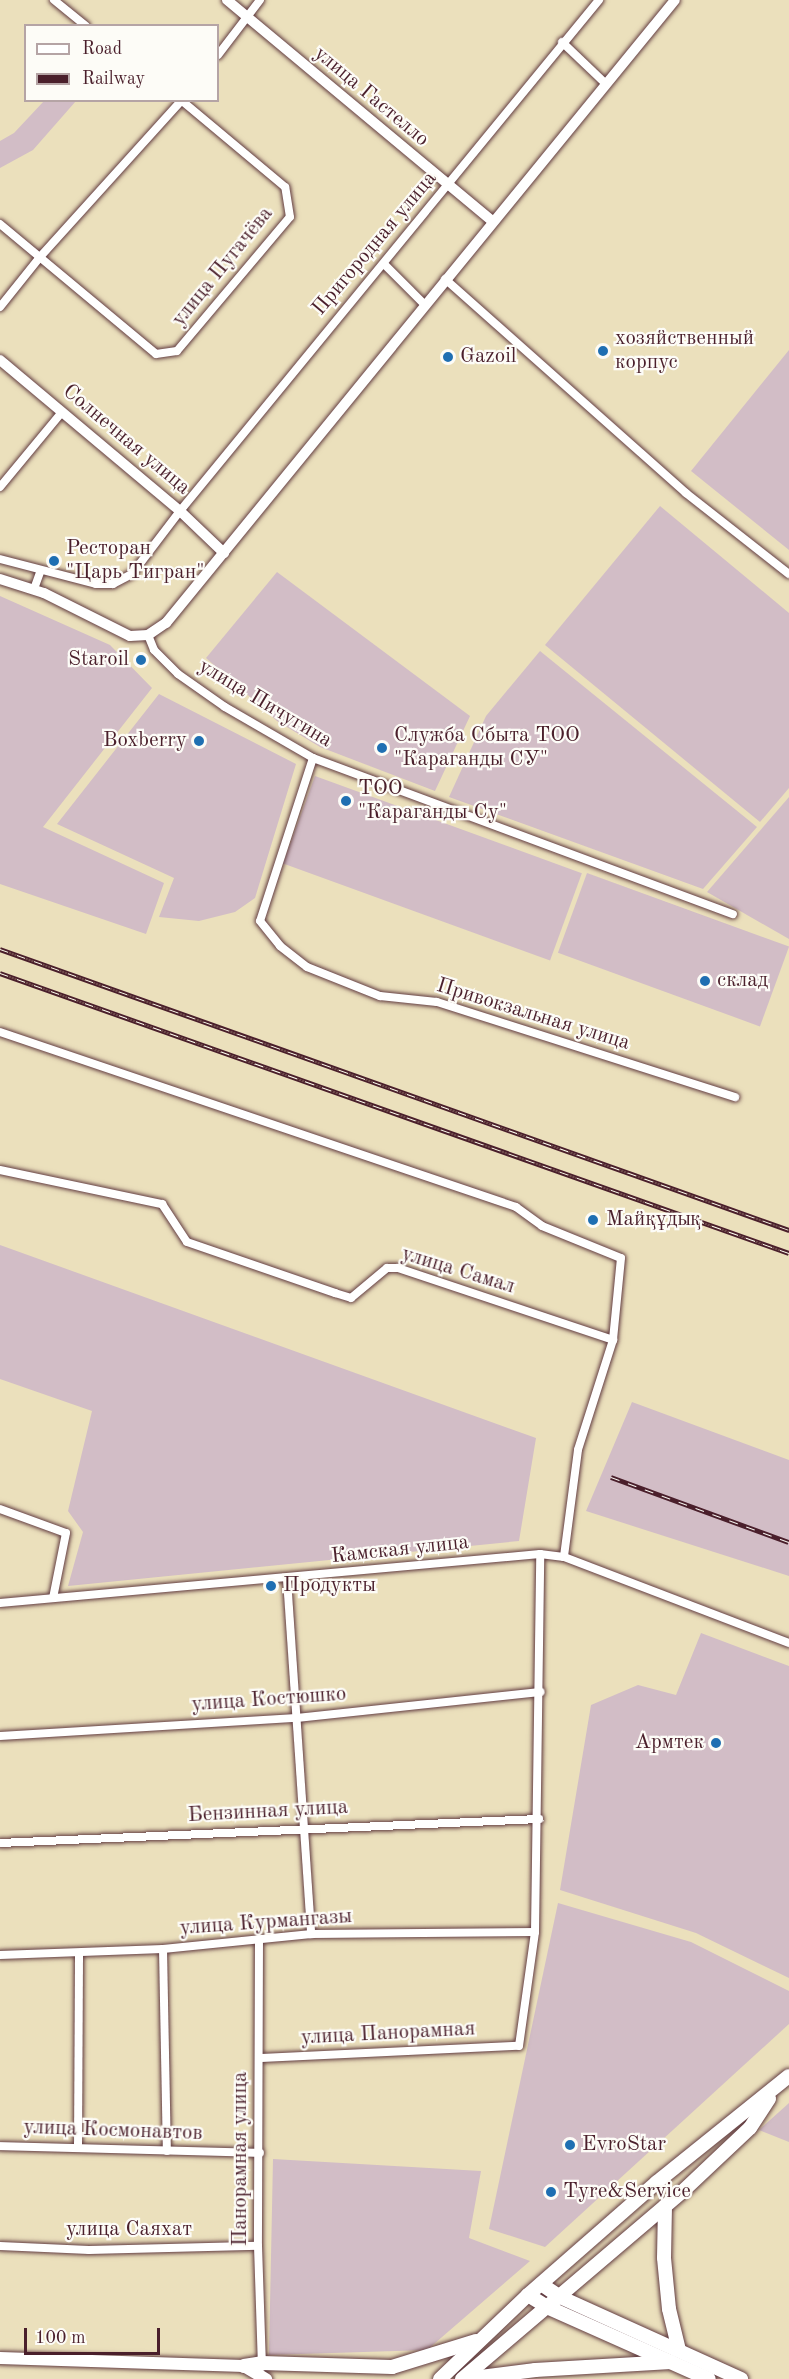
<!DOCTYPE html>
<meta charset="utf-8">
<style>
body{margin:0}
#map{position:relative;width:789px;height:2379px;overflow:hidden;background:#ebe0bc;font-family:"Old Standard TT",serif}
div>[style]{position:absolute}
.industrial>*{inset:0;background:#d2bdc6;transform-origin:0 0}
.roads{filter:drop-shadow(0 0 2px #623c41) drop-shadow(0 0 2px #623c41)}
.minor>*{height:8px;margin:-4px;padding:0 4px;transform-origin:4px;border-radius:4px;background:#fff}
.tertiary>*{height:10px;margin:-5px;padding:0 5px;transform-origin:5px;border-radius:5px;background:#fff}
.secondary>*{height:12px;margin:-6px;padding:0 6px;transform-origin:6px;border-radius:6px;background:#fff}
.primary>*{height:14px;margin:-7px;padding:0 7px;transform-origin:7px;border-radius:7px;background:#fff}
.rail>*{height:5px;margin-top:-2.5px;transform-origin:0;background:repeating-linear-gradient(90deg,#fdfcf7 0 9px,#4a1f2b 0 18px);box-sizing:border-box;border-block:2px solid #4a1f2b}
.dots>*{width:16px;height:16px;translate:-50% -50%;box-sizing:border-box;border:3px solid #fdfcf7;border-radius:50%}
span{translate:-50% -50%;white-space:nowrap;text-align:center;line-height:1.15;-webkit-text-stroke:4.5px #fdfcf7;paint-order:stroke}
.street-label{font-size:21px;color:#4a1f2b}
.poi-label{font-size:21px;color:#4a1f2b}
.left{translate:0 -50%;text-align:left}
.right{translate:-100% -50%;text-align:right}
.legend{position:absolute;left:24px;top:24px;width:195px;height:78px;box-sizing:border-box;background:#fdfcf7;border:2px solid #b5a4a5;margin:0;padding:8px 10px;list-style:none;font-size:18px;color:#4a1f2b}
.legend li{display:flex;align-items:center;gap:12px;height:30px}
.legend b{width:30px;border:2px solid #b5a4a5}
.scale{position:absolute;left:24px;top:2328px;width:136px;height:27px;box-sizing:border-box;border:3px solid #4a1f2b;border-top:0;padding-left:8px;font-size:18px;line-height:21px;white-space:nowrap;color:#4a1f2b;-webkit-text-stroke:4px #fdfcf7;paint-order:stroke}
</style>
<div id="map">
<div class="industrial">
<div style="clip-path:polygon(44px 101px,76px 101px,33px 150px,0 168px,0 141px,14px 133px)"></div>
<div style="clip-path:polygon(789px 350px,789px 550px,691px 471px)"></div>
<div style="clip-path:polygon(660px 506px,789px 613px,789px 788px,760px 822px,545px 645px)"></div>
<div style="clip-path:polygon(277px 572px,470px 716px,435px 791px,320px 747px,277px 721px,206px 658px)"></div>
<div style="clip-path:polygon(0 596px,110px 645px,152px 688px,43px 827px,164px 883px,146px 934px,0 884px)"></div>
<div style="clip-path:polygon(540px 651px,757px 827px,703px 889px,449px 797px,486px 716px)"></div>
<div style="clip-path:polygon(159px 694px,296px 764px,255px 898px,235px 912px,199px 921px,159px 917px,174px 878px,57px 824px)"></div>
<div style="left:315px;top:776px;width:284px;height:93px;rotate:20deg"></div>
<div style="clip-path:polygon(789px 797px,789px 939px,707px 892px)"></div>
<div style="left:587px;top:873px;width:215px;height:85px;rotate:20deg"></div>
<div style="clip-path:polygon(0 1245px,536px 1438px,519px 1541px,68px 1586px,83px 1532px,68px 1511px,92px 1411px,0 1379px)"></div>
<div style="clip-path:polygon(632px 1402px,789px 1460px,789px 1576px,586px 1511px)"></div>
<div style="clip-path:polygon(701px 1633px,789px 1666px,789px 1978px,696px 1933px,560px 1890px,591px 1705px,638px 1685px,676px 1695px)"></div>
<div style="clip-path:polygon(558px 1903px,691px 1942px,789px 1991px,789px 2024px,545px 2247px,489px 2229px)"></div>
<div style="clip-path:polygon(789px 2103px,789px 2142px,759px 2130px)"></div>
<div style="clip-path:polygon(273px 2159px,481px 2171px,469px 2238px,530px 2261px,427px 2350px,269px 2355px)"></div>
</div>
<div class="roads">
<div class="minor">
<div style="left:54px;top:0;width:41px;rotate:39.1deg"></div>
<div style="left:562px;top:42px;width:61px;rotate:43.7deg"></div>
<div style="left:218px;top:55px;width:69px;rotate:-52.6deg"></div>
<div style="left:0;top:224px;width:203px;rotate:39.8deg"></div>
<div style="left:156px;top:354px;width:21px;rotate:-8deg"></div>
<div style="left:177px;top:351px;width:175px;rotate:-49.9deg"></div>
<div style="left:290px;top:217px;width:30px;rotate:-99deg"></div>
<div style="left:285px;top:187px;width:136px;rotate:-140.1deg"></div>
<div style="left:384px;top:264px;width:57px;rotate:45deg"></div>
<div style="left:445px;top:279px;width:322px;rotate:41.6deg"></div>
<div style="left:686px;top:493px;width:131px;rotate:38.2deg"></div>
<div style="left:0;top:307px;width:64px;rotate:-51.3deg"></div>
<div style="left:40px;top:257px;width:212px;rotate:-47.9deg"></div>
<div style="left:0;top:487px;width:97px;rotate:-50.4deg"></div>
<div style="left:0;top:559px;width:99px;rotate:14.6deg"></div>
<div style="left:96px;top:584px;width:17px"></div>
<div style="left:113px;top:584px;width:21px;rotate:-28deg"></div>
<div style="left:132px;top:574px;width:79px;rotate:-52.7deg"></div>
<div style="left:180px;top:511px;width:661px;rotate:-50.65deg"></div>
<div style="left:34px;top:589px;width:20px;rotate:-70deg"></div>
<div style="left:148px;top:635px;width:16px;rotate:68deg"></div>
<div style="left:154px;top:650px;width:34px;rotate:45deg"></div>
<div style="left:178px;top:674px;width:57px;rotate:35.1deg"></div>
<div style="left:225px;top:707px;width:102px;rotate:30.1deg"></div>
<div style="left:313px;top:758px;width:448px;rotate:20.4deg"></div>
<div style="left:313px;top:758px;width:171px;rotate:108deg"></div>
<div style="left:260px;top:921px;width:32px;rotate:51deg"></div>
<div style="left:280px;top:946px;width:34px;rotate:38deg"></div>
<div style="left:307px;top:967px;width:79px;rotate:21.7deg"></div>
<div style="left:380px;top:996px;width:57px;rotate:6deg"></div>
<div style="left:437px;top:1002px;width:313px;rotate:17.7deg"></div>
<div style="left:0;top:1032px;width:545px;rotate:18.73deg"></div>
<div style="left:516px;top:1207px;width:32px;rotate:36deg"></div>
<div style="left:542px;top:1226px;width:85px;rotate:22.1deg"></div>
<div style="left:621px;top:1258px;width:82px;rotate:95.6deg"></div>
<div style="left:0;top:1170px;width:166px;rotate:11.9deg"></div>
<div style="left:162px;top:1204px;width:45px;rotate:56.7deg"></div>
<div style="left:187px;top:1242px;width:157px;rotate:19deg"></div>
<div style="left:335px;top:1293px;width:17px;rotate:17deg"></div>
<div style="left:351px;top:1298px;width:47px;rotate:-39.8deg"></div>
<div style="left:387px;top:1268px;width:11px"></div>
<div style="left:398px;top:1268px;width:227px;rotate:18.5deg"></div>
<div style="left:613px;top:1340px;width:115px;rotate:107.7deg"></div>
<div style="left:578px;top:1450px;width:108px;rotate:97.5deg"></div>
<div style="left:0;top:1509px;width:70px;rotate:20deg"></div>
<div style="left:66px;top:1533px;width:66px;rotate:101.3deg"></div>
<div style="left:287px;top:1579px;width:356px;rotate:86.1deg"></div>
<div style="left:0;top:1603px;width:542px;rotate:-5.18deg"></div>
<div style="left:540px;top:1554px;width:24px;rotate:7deg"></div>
<div style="left:564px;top:1557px;width:241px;rotate:20.9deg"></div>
<div style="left:0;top:1736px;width:297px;rotate:-3.5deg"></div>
<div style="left:296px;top:1718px;width:246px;rotate:-6.1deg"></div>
<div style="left:0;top:1843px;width:540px;rotate:-2.55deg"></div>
<div style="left:259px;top:1939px;width:307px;rotate:90.2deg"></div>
<div style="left:258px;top:2246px;width:121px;rotate:88.1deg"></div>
<div style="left:163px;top:1949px;width:202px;rotate:88.9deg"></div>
<div style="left:0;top:1955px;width:163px;rotate:-2.1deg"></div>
<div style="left:163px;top:1949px;width:149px;rotate:-5.8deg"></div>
<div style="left:311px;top:1934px;width:224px;rotate:-0.5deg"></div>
<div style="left:260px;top:2058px;width:259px;rotate:-2.7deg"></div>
<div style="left:519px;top:2046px;width:115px;rotate:-82deg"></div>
<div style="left:535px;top:1932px;width:378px;rotate:-89.2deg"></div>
<div style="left:0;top:2146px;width:260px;rotate:1.5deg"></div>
<div style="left:78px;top:2148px;width:194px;rotate:-89.7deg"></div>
<div style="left:0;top:2246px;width:89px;rotate:2.6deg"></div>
<div style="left:89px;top:2250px;width:169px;rotate:-1.4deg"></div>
</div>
<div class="tertiary">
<div style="left:227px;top:0;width:345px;rotate:39.8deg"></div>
<div style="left:0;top:360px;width:235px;rotate:40deg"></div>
<div style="left:180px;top:511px;width:61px;rotate:43.7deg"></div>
<div style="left:0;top:579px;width:46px;rotate:17.7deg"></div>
<div style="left:44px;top:593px;width:96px;rotate:26.6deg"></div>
<div style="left:130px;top:636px;width:18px;rotate:-3deg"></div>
<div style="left:148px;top:635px;width:22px;rotate:-34deg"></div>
<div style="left:166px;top:623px;width:804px;rotate:-50.75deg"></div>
</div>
<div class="secondary">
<div style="left:0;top:2358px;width:244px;rotate:1.9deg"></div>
<div style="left:244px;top:2366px;width:26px;rotate:31deg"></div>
</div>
<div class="primary">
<div style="left:665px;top:2206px;width:52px;rotate:91.1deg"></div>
<div style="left:664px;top:2258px;width:51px;rotate:84.4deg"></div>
<div style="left:669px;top:2309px;width:42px;rotate:76.3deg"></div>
<div style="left:541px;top:2284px;width:23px;rotate:34deg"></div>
<div style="left:560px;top:2297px;width:199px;rotate:24.4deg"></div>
<div style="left:528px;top:2295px;width:22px;rotate:32deg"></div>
<div style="left:547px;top:2307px;width:177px;rotate:24deg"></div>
<div style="left:244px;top:2366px;width:18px;rotate:-9deg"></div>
<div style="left:262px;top:2363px;width:130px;rotate:1.8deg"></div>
<div style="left:392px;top:2367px;width:88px;rotate:-17.2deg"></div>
<div style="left:440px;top:2379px;width:122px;rotate:-43.7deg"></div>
<div style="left:528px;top:2295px;width:171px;rotate:-41.2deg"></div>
<div style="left:657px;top:2182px;width:169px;rotate:-38.8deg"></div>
<div style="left:462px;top:2379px;width:289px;rotate:-40.4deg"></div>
<div style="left:682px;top:2192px;width:93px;rotate:-43.3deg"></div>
<div style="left:750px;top:2128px;width:35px;rotate:-57deg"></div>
<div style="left:465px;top:2379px;width:71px;rotate:-7.3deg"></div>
<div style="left:535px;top:2370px;width:136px;rotate:-3.4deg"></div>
</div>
</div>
<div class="rail">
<div style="left:0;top:949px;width:838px;rotate:19.6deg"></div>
<div style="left:0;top:973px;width:837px;rotate:19.54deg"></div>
<div style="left:611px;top:1477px;width:189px;rotate:20.1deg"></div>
</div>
<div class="dots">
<div style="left:603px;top:351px;background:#1f6fb2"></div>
<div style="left:448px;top:357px;background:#1f6fb2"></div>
<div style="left:54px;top:561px;background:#1f6fb2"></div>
<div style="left:141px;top:660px;background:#1f6fb2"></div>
<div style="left:199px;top:741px;background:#1f6fb2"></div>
<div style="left:382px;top:748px;background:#1f6fb2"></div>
<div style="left:346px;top:801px;background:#1f6fb2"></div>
<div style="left:705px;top:981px;background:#1f6fb2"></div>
<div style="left:593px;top:1220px;background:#1f6fb2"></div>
<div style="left:271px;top:1586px;background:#1f6fb2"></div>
<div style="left:716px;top:1743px;background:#1f6fb2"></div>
<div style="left:570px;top:2145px;background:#1f6fb2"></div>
<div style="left:551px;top:2192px;background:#1f6fb2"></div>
</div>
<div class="street-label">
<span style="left:371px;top:97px;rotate:40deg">улица Гастелло</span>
<span style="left:375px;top:244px;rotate:-50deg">Пригородная улица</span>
<span style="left:223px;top:267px;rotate:-51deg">улица Пугачёва</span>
<span style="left:126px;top:440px;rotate:40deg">Солнечная улица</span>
<span style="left:265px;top:704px;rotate:31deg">улица Пичугина</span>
<span style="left:533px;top:1015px;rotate:17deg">Привокзальная улица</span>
<span style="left:458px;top:1271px;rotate:17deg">улица Самал</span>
<span style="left:400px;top:1550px;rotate:-6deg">Камская улица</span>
<span style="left:269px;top:1700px;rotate:-4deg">улица Костюшко</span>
<span style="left:268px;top:1812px;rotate:-3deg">Бензинная улица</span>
<span style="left:266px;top:1923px;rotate:-4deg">улица Курмангазы</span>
<span style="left:388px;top:2034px;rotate:-3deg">улица Панорамная</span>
<span style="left:113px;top:2131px;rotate:2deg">улица Космонавтов</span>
<span style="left:241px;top:2159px;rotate:-90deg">Панорамная улица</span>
<span style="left:129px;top:2230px">улица Саяхат</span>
</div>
<div class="poi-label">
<span class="left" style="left:615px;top:351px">хозяйственный<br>корпус</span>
<span class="left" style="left:460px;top:357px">Gazoil</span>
<span class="left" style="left:66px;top:561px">Ресторан<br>"Царь Тигран"</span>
<span class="right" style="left:129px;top:660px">Staroil</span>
<span class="left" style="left:394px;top:748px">Служба Сбыта ТОО<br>"Караганды СУ"</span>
<span class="right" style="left:187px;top:741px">Boxberry</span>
<span class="left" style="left:358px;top:801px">ТОО<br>"Караганды Су"</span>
<span class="left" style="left:717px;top:981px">склад</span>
<span class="left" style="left:606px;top:1220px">Майқұдық</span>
<span class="left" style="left:283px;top:1586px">Продукты</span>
<span class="right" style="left:704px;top:1743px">Армтек</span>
<span class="left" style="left:582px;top:2145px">EvroStar</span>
<span class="left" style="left:563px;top:2192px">Tyre&amp;Service</span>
</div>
<ul class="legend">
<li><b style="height:8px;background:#fff"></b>Road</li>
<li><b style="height:8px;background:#4a1f2b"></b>Railway</li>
</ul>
<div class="scale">100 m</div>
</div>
